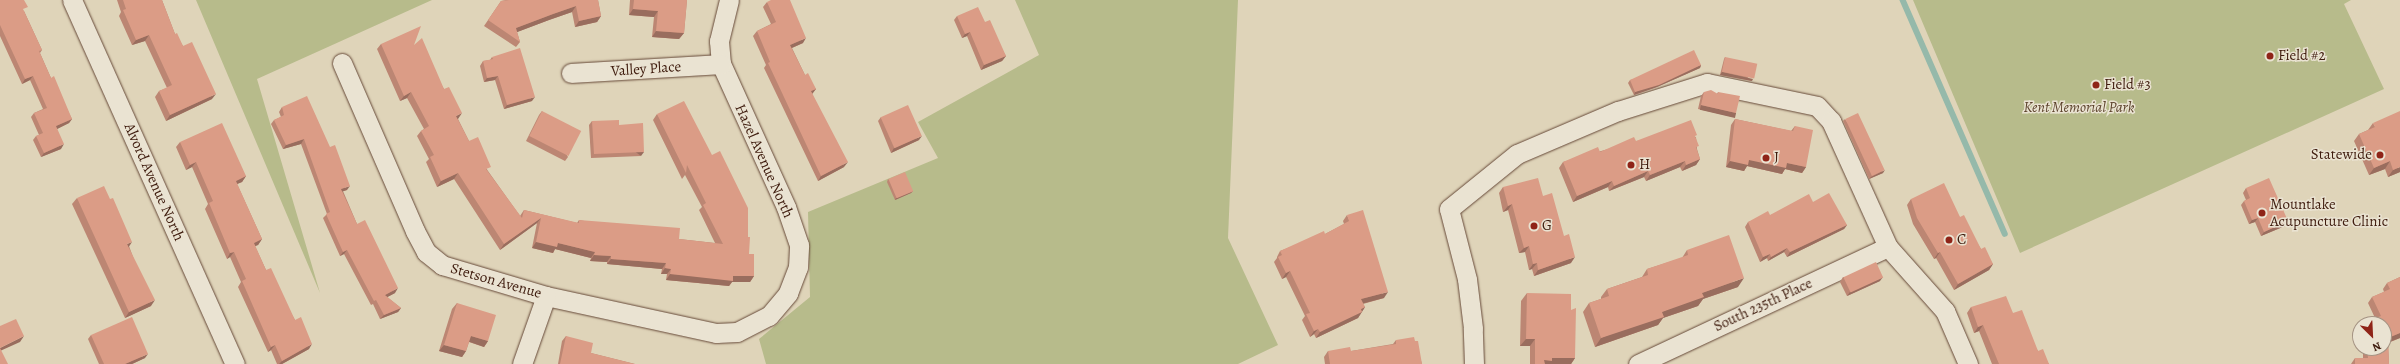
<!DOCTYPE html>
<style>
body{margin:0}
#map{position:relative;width:2400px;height:364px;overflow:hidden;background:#dfd4b9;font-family:Alegreya,serif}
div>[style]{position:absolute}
.green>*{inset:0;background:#b7bb8b}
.stream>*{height:5.5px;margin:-2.75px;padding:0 2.75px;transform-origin:2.75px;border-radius:2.75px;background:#95b9aa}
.roads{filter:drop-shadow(0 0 1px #664938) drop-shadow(0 0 1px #664938)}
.minor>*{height:19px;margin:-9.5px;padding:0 9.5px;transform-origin:9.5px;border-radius:9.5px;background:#eae3d2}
.wall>*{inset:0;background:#bc8673}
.shaded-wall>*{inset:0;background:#996d5e;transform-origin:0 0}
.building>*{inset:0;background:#db9c86;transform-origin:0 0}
.dots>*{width:11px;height:11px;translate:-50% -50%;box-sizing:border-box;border:2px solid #eae3d2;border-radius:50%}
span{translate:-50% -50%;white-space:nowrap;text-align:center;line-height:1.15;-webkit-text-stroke:3px #eae3d2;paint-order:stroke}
.poi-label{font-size:15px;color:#3e1b0d}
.left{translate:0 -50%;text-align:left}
.right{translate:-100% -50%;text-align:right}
.street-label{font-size:15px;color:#3e1b0d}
.park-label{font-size:15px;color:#5c432c;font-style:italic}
.north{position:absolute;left:2352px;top:316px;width:40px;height:40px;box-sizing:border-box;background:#eae3d2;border:1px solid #a59383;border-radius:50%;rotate:156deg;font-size:11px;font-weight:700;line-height:16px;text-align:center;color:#3e1b0d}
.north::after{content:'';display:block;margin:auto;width:14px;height:18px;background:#8f2418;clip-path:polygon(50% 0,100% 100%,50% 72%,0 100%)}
</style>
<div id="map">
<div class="green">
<div style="clip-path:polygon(196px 0,432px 0,257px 79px,320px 293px)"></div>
<div style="clip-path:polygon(1015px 0,1238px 0,1228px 238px,1278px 345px,1238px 364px,766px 364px,759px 339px,810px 297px,808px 212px,938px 158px,918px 122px,1039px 55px)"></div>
<div style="clip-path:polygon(1913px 0,2351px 0,2344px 4px,2384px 89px,2020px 253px)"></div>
</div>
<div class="stream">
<div style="left:1903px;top:0;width:255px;rotate:66.4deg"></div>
</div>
<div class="roads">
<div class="minor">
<div style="left:72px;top:0;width:399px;rotate:65.9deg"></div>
<div style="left:342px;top:63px;width:183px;rotate:66.5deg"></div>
<div style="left:415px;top:231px;width:24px;rotate:62deg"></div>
<div style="left:426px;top:252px;width:21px;rotate:39deg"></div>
<div style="left:442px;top:265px;width:109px;rotate:16.6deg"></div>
<div style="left:546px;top:296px;width:174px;rotate:12.3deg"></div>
<div style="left:716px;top:333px;width:21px;rotate:-3deg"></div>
<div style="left:737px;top:332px;width:36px;rotate:-27deg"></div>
<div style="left:769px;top:316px;width:30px;rotate:-50deg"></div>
<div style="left:788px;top:293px;width:28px;rotate:-69deg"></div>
<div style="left:798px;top:267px;width:22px;rotate:-87deg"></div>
<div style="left:799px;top:245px;width:40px;rotate:-108.9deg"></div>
<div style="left:786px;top:207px;width:157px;rotate:-114.4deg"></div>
<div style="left:721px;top:64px;width:23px;rotate:-95deg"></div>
<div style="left:719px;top:41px;width:42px;rotate:-76.3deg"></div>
<div style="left:571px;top:73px;width:150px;rotate:-3.4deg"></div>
<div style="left:522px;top:364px;width:72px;rotate:-70.6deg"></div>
<div style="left:1474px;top:364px;width:36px;rotate:-92deg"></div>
<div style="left:1473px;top:328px;width:49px;rotate:-97deg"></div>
<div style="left:1467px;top:279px;width:72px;rotate:-104.4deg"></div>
<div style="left:1449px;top:209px;width:87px;rotate:-39deg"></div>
<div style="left:1517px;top:154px;width:110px;rotate:-23.1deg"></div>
<div style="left:1618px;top:111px;width:93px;rotate:-17.5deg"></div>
<div style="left:1707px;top:83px;width:112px;rotate:11.8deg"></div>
<div style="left:1817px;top:106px;width:21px;rotate:47deg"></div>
<div style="left:1831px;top:121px;width:138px;rotate:65.7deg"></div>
<div style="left:1888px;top:247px;width:86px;rotate:48.3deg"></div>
<div style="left:1945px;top:311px;width:58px;rotate:66.5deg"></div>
<div style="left:1638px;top:364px;width:276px;rotate:-25.1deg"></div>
</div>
</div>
<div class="wall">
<div style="clip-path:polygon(0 0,24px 11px,42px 50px,40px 53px,51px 78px,72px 119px,69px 123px,57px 129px,61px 149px,41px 157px,33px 140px,36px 136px,39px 135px,31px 117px,34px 113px,43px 109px,30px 80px,22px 84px,0 36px)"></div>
<div style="clip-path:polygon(117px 0,162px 0,175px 34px,183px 46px,212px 99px,166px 121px,155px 97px,159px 91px,167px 88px,145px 41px,132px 45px,119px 16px,121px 12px)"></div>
<div style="clip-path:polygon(506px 0,598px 0,601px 16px,597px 22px,575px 27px,572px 12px,549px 20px,517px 32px,520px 42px,516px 47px,484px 26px,501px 1px)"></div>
<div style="clip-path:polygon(630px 0,687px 0,684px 33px,679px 39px,652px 37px,654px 17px,629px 15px)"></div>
<div style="clip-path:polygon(767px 2px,803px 43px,792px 48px,805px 75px,816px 89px,812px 94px,844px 167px,818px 181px,764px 68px,766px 65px,753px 36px,757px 31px,771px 24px,763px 7px)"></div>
<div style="clip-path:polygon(957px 16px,985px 22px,1006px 56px,1002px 61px,981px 70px,967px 36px,962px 38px,954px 20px)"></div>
<div style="clip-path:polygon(381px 44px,414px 45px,444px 89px,458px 119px,469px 141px,488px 171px,520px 216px,524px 210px,577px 223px,579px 220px,679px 239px,715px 243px,699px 210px,702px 207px,685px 175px,682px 179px,653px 120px,657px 114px,748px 237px,749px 254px,754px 276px,750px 282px,732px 282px,729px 286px,666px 280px,667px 274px,661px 274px,662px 269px,607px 264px,607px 262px,590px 261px,591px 258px,555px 249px,553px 253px,532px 248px,537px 223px,500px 250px,454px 179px,437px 187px,426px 162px,429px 159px,417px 136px,421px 131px,424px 129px,407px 98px,400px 101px,377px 49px)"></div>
<div style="clip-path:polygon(492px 57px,532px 101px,504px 109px,495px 80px,484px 82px,480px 66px,483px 61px,490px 60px)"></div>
<div style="clip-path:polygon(1725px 57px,1752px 81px,1720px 75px,1724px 59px)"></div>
<div style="clip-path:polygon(1701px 65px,1700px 68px,1657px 87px,1634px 95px,1628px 83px,1630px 80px)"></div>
<div style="clip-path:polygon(1704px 92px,1717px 94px,1718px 92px,1736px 113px,1733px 117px,1698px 109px,1701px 96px)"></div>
<div style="clip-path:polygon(282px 107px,347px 190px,343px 191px,357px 224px,395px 293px,387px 297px,401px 308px,398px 312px,380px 319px,373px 304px,371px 305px,344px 254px,340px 256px,323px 218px,327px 214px,301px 144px,283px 149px,271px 124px,274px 120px,281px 117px,279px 112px)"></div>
<div style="clip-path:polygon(542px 111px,568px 157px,565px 161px,526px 141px,539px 115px)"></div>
<div style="clip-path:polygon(881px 117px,919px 140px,891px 153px,878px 121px)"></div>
<div style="clip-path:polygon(1735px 119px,1791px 131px,1795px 126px,1806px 167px,1802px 173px,1785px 169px,1782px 174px,1747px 166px,1744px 171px,1726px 167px,1731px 125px)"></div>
<div style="clip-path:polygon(1845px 119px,1883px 173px,1869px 179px,1843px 121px)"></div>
<div style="clip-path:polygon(592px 121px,619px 125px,641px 156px,591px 158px,589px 125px)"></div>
<div style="clip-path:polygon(2373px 123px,2400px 172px,2388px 177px,2385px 169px,2369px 175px,2354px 141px,2359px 134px,2368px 130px)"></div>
<div style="clip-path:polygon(1696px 137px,1697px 149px,1700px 159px,1696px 165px,1682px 171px,1680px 167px,1646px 181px,1644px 177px,1609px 191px,1608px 187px,1573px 202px,1559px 168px,1563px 162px,1636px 141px)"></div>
<div style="clip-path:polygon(180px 142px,246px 176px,242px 182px,237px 184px,262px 239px,258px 245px,255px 246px,266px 270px,295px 320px,309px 349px,282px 364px,277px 364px,271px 350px,268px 352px,238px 287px,241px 282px,230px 257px,227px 259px,205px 209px,208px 204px,192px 167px,186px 170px,176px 147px)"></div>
<div style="clip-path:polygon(888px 179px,913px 191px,911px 193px,895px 200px,887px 182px)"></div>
<div style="clip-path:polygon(1503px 187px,1543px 196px,1571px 263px,1534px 276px,1532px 269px,1529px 270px,1525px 252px,1519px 253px,1508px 210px,1503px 212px,1499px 193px)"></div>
<div style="clip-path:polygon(2246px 188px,2288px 221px,2285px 226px,2261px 236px,2255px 222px,2249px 224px,2241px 205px,2244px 201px,2246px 200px,2243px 193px)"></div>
<div style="clip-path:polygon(77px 198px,129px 246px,151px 306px,125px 318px,72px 204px)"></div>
<div style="clip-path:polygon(1911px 199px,1960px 217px,1981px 249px,1993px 264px,1989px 270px,1954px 290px,1936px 258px,1934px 259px,1913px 224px,1907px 205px)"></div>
<div style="clip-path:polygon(1813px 202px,1847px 225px,1844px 229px,1787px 257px,1784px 252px,1768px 261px,1767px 258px,1760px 262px,1745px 227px,1748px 222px)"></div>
<div style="clip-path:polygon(1347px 215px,1384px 298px,1363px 304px,1365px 307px,1358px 318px,1316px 338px,1314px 334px,1310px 337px,1302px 320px,1305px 316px,1286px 277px,1282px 279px,1274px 262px,1277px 258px,1277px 257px,1280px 251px,1325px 234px,1344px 224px,1343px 221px)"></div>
<div style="clip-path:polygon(1687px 250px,1738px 287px,1703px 299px,1698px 306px,1663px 318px,1658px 325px,1595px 347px,1583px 312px,1589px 303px,1601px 299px,1601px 297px,1607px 289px,1642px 277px,1647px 269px,1682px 258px)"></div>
<div style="clip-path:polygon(1843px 277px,1880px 281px,1847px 296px,1840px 282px)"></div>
<div style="clip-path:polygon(2400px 277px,2400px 338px,2388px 343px,2389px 364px,2351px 364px,2355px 358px,2363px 358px,2363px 348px,2384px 348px,2384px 324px,2368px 324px,2370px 320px,2375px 318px,2368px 303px,2372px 297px,2384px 292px,2383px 289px,2387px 283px)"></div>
<div style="clip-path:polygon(1527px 293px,1571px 310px,1575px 358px,1571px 364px,1530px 364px,1530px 346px,1520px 346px,1521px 301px)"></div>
<div style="clip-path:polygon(457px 303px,488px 341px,484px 347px,469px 342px,466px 351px,462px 357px,439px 351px,452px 309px)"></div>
<div style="clip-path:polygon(1971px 307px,2013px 313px,2038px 351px,2049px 364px,1992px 364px,1979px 331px,1974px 333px,1967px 313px)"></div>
<div style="clip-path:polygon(91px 335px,145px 358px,132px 364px,99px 364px,88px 339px)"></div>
<div style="clip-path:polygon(566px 336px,591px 353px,635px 364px,558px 364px,562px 341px)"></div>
<div style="clip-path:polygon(1396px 340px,1415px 341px,1422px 364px,1325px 364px,1324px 357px,1328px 351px,1351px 351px,1393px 344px)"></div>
</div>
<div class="shaded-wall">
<div style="clip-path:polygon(576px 6px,572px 12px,549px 20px,512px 34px,516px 28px,553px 14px)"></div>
<div style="clip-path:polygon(633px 9px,658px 11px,654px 17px,629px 15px)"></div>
<div style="clip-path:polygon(601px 16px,597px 22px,575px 27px,579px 21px)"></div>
<div style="clip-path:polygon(656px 31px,684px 33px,679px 39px,652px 37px)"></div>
<div style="clip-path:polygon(970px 32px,967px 36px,962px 38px,965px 34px)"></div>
<div style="clip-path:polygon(149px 35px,145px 41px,132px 45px,136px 40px)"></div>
<div style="clip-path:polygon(806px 38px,803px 43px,787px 50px,790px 45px)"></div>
<div style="clip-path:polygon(1006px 56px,1002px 61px,981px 70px,984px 65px)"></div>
<div style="clip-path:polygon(1701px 65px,1700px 68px,1657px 87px,1634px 95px,1635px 92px)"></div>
<div style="clip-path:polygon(1722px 72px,1753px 79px,1752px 81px,1720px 75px)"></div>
<div style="clip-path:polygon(33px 76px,30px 80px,22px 84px,25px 79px)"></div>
<div style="clip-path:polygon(498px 76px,495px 80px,484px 82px,487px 78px)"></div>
<div style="clip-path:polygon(816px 89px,812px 94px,807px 96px,811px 91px)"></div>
<div style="clip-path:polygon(411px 92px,407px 98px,400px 101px,404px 96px)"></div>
<div style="clip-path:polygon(216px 94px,212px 99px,166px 121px,170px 115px)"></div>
<div style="clip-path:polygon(535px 97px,532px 101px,504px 109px,507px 105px)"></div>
<div style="left:1701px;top:105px;width:36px;height:5px;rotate:13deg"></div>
<div style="clip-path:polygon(462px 113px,458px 119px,452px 122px,456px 116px)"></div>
<div style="clip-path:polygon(72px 119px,69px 123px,53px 131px,56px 126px)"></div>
<div style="clip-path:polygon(922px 136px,919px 140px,891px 153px,894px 148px)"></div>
<div style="clip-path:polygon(304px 139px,301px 144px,283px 149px,286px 145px)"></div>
<div style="clip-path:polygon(64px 144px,61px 149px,41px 157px,44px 153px)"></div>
<div style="left:644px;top:152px;width:5px;height:50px;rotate:127deg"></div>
<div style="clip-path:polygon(1700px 159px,1696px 165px,1682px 171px,1686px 165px)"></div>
<div style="clip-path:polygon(1749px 160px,1787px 163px,1806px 167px,1802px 173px,1785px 169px,1782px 174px,1747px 166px,1744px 171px,1726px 167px,1730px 161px)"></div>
<div style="clip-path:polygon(1685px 161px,1680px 167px,1646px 181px,1650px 175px)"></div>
<div style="clip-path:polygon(2390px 161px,2385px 169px,2369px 175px,2374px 168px)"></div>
<div style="clip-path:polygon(196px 162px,192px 167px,186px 170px,190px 165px)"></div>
<div style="clip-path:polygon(848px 162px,844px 167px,818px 181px,821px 176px)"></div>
<div style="clip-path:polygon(2400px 167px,2400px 172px,2388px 177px,2393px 170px)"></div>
<div style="clip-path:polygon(1885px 170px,1883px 173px,1869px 179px,1871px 177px)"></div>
<div style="clip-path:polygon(1648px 171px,1644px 177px,1609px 191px,1614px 186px)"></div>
<div style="clip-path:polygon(458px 173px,454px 179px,437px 187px,441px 181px)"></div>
<div style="clip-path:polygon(246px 176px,242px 182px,232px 186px,236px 181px)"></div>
<div style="clip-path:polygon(1612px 181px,1608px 187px,1573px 202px,1577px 196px)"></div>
<div style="clip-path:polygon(350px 186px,347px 190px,338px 193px,341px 189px)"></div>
<div style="clip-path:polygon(913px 191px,911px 193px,895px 200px,896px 198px)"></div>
<div style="clip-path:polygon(1512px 204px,1508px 210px,1503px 212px,1508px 206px)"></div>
<div style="clip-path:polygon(541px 218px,537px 223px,500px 250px,504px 244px)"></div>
<div style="clip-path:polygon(2258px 218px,2255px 222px,2249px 224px,2252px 220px)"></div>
<div style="clip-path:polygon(2288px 221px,2285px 226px,2261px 236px,2264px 232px)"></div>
<div style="clip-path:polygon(1847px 225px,1844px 229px,1787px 257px,1790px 252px)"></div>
<div style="clip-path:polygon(262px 239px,258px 245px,250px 248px,254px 243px)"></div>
<div style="clip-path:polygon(132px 242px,128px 248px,127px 244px)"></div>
<div style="clip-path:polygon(536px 242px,558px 243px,595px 252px,591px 258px,555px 249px,553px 253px,532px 248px)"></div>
<div style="clip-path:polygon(1529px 246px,1525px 252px,1519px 253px,1524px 248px)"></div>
<div style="clip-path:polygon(1787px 248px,1784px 252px,1768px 261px,1771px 257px)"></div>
<div style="clip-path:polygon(347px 250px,344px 254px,340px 256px,343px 252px)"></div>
<div style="clip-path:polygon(234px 252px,230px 257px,227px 259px,230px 253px)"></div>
<div style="clip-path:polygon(1940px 252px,1936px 258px,1934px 259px,1938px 253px)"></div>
<div style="clip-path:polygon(1770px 254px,1767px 258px,1760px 262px,1763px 257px)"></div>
<div style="clip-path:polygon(594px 255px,611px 256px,607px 262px,590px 261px)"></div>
<div style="clip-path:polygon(1575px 257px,1571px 263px,1534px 276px,1538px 270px)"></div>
<div style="clip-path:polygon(611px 259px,666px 263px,662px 269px,607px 264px)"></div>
<div style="clip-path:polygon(1537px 263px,1532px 269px,1529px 270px,1533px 264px)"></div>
<div style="clip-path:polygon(1993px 264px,1989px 270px,1954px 290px,1958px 284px)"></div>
<div style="clip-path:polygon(665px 268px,671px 269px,667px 274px,661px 274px)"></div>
<div style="clip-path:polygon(1290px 271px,1286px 277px,1282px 279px,1286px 273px)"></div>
<div style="clip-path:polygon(670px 274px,733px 276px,754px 276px,750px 282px,732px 282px,729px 286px,666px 280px)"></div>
<div style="clip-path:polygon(1883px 277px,1880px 281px,1847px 296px,1850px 292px)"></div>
<div style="clip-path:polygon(1744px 278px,1738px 287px,1703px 299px,1698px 306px,1663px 318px,1658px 325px,1595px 347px,1601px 338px,1662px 312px,1702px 293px)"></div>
<div style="clip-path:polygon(398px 288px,395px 293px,382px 300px,385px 295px)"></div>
<div style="clip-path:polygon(1388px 292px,1384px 298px,1357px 305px,1361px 299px)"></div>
<div style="clip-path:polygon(155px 300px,151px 306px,125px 318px,129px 312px)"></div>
<div style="clip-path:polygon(1365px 307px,1358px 318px,1316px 338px,1320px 332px)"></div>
<div style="clip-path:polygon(401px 308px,398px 312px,380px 319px,384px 315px)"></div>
<div style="clip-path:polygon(1983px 325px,1979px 331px,1974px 333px,1978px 327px)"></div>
<div style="clip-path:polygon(1318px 329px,1314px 334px,1310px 337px,1314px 331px)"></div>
<div style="clip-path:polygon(2400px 333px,2400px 338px,2384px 344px,2388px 338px)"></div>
<div style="clip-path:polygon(24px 336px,20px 342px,0 351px,0 348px)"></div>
<div style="clip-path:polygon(471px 336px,488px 341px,484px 347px,467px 341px)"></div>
<div style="clip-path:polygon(1526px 339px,1535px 339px,1530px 346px,1520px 346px)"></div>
<div style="clip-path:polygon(312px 344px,309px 349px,282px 364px,279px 364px,282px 361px)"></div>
<div style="clip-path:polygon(275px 345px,271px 350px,268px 352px,271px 347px)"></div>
<div style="clip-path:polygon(444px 345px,466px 351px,462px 357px,439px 351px)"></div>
<div style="clip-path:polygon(148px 354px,145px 358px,132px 364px,125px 364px)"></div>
<div style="clip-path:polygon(1552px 358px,1575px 358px,1571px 364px,1541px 364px,1544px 360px)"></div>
</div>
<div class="building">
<div style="clip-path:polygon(0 0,24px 0,28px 7px,23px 9px,42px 50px,39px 51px,51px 78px,54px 76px,72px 119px,56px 126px,64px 144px,44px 153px,36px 136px,43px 133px,34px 113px,47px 108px,33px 76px,25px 79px,0 25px)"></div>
<div style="clip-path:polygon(123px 0,162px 0,175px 34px,177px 33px,183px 46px,192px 42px,216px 94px,170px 115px,159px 91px,172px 85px,149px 35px,136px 40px,123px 10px,126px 9px)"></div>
<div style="clip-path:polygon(509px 0,598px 0,601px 16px,579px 21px,576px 6px,553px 14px,516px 28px,520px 42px,488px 20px,501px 1px)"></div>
<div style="clip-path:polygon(634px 0,687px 0,684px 33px,656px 31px,658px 11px,633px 9px)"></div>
<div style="clip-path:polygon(771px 0,790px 0,806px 38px,790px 45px,805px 75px,808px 73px,816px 89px,811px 91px,848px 162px,821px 176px,768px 63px,770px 62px,757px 31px,776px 22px,767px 2px)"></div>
<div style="clip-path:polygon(978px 7px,985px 22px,990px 20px,1006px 56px,984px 65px,970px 32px,965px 34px,957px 16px)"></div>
<div style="clip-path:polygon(421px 26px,414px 45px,422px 38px,444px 89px,449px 87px,462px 113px,456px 116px,469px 141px,478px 137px,491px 167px,486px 169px,522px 218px,524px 210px,579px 223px,579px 220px,680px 228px,679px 239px,723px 244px,703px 205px,706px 203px,687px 165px,686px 173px,657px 114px,684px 101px,712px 155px,720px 151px,748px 208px,748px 237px,750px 237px,749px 254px,754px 254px,754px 276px,733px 276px,733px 281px,670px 274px,671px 269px,665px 268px,666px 263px,611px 259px,611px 256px,594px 255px,595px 252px,558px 243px,557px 247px,536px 242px,541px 218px,504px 244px,458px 173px,441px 181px,430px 157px,434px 155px,421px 131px,429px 126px,411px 92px,404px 96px,381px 44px)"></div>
<div style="clip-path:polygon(520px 48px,535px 97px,507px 105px,498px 76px,487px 78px,483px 61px,493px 59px,492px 57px)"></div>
<div style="clip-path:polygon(1694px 50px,1701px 65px,1659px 85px,1635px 92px,1630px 80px)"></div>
<div style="left:1725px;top:57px;width:33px;height:15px;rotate:12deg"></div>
<div style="clip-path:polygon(1711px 90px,1718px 94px,1718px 92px,1740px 96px,1736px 113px,1701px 105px,1704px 92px)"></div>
<div style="clip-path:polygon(307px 96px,330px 147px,335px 145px,350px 186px,341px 189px,357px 224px,365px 220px,398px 288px,385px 295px,401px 308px,384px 315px,376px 300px,374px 301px,347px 250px,343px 252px,326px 214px,330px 212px,304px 139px,286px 145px,274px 120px,284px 115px,282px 107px)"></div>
<div style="left:908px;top:105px;width:34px;height:30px;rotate:66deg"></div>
<div style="left:542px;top:111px;width:44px;height:28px;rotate:27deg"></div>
<div style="clip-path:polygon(2400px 111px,2400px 167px,2393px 170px,2390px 161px,2374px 168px,2359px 134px,2375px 127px,2373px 123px)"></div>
<div style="left:1858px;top:113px;width:63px;height:14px;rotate:65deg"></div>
<div style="clip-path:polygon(1735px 119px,1793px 131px,1795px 126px,1813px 130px,1806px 167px,1787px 163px,1786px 168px,1749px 160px,1748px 165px,1730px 161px)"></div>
<div style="clip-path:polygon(619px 120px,619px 125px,643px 123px,644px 152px,594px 154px,592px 121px)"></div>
<div style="clip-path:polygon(1691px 120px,1697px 135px,1695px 136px,1699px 146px,1696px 147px,1700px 159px,1686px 165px,1685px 161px,1650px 175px,1648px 171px,1614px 186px,1612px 181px,1577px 196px,1563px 162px,1598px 147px,1600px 152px,1634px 137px,1636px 141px)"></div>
<div style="clip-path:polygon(222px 123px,246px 176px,236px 181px,262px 239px,254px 243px,266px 270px,271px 268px,295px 320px,301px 317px,312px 344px,282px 361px,275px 345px,271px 347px,242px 281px,246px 279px,234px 252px,230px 253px,209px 203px,213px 201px,196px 162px,190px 165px,180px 142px)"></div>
<div style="left:905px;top:172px;width:21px;height:18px;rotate:67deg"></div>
<div style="clip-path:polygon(1538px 178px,1543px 196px,1552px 193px,1564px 236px,1569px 234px,1575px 257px,1538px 270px,1537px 263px,1533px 264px,1529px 246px,1524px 248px,1512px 204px,1508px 206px,1503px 187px)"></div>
<div style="clip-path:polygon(2269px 178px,2288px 221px,2264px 232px,2258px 218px,2252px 220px,2244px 201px,2250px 198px,2246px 188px)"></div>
<div style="clip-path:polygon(1944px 183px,1960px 217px,1964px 215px,1981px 249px,1985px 247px,1993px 264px,1958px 284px,1940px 252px,1938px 253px,1917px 218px,1911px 199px)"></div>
<div style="clip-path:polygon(104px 186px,110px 199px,113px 198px,132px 242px,127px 244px,155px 300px,129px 312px,77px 198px)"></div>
<div style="clip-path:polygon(1829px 193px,1847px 225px,1790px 252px,1787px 248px,1771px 257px,1770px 254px,1763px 257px,1748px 222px,1768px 211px,1770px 215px,1809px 194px,1813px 202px)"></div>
<div style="clip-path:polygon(1363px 210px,1388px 292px,1361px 299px,1365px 307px,1361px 309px,1362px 312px,1320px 332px,1318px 329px,1314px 331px,1306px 314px,1310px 313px,1290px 271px,1286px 273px,1278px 257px,1282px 255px,1280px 251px,1324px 231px,1325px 234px,1349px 221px,1347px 215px)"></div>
<div style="clip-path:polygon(1729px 235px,1744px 278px,1702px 293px,1704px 297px,1662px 312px,1664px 317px,1601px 338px,1589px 303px,1609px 296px,1607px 289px,1648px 275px,1647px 269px,1688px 255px,1687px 250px)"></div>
<div style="left:1876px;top:262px;width:17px;height:36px;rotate:65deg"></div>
<div style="clip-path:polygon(2400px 277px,2400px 333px,2388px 338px,2389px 364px,2355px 364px,2355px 358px,2368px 358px,2367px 348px,2384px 348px,2384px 324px,2369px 324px,2370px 320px,2381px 316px,2372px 297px,2390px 289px,2387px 283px)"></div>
<div style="clip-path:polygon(1527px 293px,1571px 294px,1571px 310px,1576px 308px,1575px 358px,1552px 358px,1552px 361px,1544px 360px,1545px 364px,1535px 364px,1535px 339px,1526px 339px)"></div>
<div style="clip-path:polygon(2006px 296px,2013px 313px,2022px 310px,2038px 351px,2043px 349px,2049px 364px,1999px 364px,1983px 325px,1978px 327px,1971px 307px)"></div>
<div style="clip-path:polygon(457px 303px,496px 315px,488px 341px,471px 336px,466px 351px,444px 345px)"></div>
<div style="clip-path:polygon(132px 317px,148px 354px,125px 364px,104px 364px,91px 335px)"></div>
<div style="clip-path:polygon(16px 319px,24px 336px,0 348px,0 326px)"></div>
<div style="clip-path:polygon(566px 336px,593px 343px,591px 353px,635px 364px,560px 364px)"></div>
<div style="clip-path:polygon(1414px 337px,1415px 341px,1418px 341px,1422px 364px,1330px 364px,1328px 351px,1350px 347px,1351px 351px,1396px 344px,1396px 340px)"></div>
<div style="clip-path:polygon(0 348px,8px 364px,0 364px)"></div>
</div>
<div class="dots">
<div style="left:2270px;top:56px;background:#8f2418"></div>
<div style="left:2096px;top:85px;background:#8f2418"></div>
<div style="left:2380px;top:155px;background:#8f2418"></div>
<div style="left:1766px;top:158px;background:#8f2418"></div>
<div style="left:1631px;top:165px;background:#8f2418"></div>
<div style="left:2262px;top:213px;background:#8f2418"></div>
<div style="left:1534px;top:226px;background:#8f2418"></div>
<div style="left:1949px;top:240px;background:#8f2418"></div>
</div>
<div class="poi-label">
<span class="left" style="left:2278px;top:56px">Field #2</span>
<span class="left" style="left:2104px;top:85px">Field #3</span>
<span class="right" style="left:2372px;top:155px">Statewide</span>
<span class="left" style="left:1774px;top:158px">J</span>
<span class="left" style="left:1639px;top:165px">H</span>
<span class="left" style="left:2270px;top:213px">Mountlake<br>Acupuncture Clinic</span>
<span class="left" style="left:1542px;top:226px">G</span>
<span class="left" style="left:1957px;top:240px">C</span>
</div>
<div class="street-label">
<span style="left:646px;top:69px;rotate:-4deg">Valley Place</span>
<span style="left:764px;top:161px;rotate:66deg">Hazel Avenue North</span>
<span style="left:154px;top:182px;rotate:66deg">Alvord Avenue North</span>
<span style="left:496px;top:281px;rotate:16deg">Stetson Avenue</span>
<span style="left:1763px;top:305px;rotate:-25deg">South 235th Place</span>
</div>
<div class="park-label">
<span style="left:2079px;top:108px">Kent Memorial Park</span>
</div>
<div class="north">N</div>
</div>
